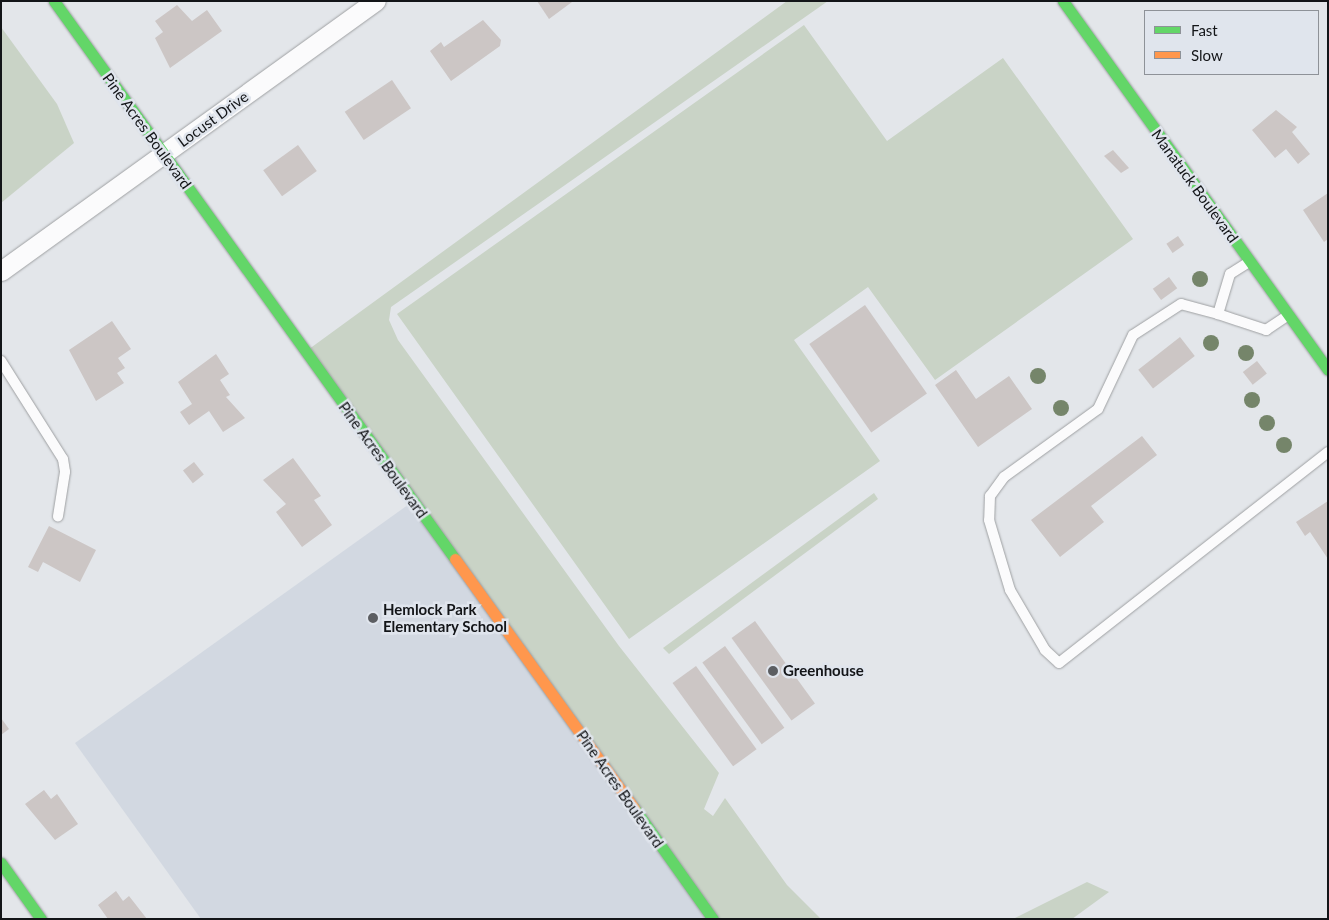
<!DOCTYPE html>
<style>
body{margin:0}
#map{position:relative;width:1329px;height:920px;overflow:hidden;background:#e3e6ea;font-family:Lato,sans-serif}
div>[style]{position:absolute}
.built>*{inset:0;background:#d2d8e1}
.green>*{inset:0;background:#c9d3c6}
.building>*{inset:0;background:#ccc6c5;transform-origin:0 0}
.roads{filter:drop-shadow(0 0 1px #9ea0a2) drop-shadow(0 0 1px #9ea0a2)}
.lane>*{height:10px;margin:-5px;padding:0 5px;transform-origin:5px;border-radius:5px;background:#fbfbfc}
.street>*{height:19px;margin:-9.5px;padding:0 9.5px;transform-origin:9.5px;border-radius:9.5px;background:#fbfbfc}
.fast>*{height:11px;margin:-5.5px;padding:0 5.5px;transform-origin:5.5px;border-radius:5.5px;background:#63d668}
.slow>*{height:11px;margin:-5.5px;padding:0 5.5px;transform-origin:5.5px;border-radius:5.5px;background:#ff974d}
.trees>*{width:16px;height:16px;margin:-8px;border-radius:50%;background:#75856a}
.dots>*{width:14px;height:14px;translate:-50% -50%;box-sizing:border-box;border:2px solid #e0e5ed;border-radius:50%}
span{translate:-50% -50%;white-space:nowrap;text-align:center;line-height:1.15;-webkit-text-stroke:5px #e0e5ed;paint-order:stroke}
.street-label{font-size:15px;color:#131518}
.poi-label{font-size:15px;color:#131518;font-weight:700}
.left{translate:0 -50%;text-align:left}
.frame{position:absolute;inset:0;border:2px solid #131518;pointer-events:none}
.legend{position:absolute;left:1144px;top:10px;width:175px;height:65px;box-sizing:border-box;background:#e0e5ed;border:1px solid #8e9298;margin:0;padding:6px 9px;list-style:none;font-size:15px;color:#131518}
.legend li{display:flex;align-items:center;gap:10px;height:25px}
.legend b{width:25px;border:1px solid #8e9298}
</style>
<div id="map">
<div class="built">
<div style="clip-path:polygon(412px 502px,712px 919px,201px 919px,75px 743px)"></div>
</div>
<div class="green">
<div style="clip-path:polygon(787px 1px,828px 1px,391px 307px,389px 320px,398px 340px,619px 646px,719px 773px,704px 809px,713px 816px,725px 798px,787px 885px,821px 919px,712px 919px,305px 352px)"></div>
<div style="clip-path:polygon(804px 25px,887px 141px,1003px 58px,1133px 239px,935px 380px,868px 287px,794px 340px,880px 461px,629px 639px,397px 314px)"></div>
<div style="clip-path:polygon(1px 27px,57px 104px,74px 143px,1px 203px)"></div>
<div style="clip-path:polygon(874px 493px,878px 499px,669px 654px,663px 648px)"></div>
<div style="clip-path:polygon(1087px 882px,1109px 892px,1072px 919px,1013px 919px)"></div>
</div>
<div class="building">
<div style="clip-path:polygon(537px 1px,571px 1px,572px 2px,549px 19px)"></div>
<div style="clip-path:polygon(177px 5px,192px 21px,207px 10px,222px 31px,170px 68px,155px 38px,163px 32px,155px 21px)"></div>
<div style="clip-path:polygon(483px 20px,501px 40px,500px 46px,451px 81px,430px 51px,441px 42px,444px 47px)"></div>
<div style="left:392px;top:80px;width:34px;height:57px;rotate:56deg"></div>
<div style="clip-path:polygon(1276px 110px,1297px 127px,1292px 132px,1310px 154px,1298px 164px,1286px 149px,1275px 158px,1252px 130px)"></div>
<div style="left:298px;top:145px;width:32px;height:43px;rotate:54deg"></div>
<div style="clip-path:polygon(1113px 150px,1129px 168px,1121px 173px,1104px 156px)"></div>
<div style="clip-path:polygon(1328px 193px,1328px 239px,1324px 242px,1303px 210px)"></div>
<div style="left:1178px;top:236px;width:11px;height:14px;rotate:56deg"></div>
<div style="left:1169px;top:277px;width:14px;height:20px;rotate:54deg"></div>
<div style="left:865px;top:305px;width:108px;height:68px;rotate:55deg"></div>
<div style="clip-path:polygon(112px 321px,131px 349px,118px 358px,125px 368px,117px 373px,124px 383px,96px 401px,69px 350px)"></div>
<div style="left:1180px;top:337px;width:24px;height:53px;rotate:52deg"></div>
<div style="clip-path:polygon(216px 354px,229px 374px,220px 380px,230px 395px,226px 397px,245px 418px,223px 432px,209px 411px,189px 425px,180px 412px,192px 404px,178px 382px)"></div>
<div style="left:1257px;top:361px;width:16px;height:18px;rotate:52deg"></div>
<div style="clip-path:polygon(956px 370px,976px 399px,1009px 376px,1032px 409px,978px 447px,935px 385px)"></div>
<div style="clip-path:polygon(1142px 436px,1157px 455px,1091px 506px,1104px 522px,1060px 557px,1031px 520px)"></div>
<div style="clip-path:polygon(293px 458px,321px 496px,314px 500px,332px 525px,302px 547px,276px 512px,286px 504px,263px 480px)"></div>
<div style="left:194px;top:462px;width:16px;height:14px;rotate:52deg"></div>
<div style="clip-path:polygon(1328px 501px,1328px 559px,1310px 532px,1305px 536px,1296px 522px)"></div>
<div style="clip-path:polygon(49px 526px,96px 550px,80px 582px,43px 562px,38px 572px,28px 567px)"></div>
<div style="left:755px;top:621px;width:102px;height:29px;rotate:54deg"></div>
<div style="left:725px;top:646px;width:101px;height:28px;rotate:54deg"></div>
<div style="left:696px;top:666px;width:103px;height:29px;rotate:54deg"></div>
<div style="clip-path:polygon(1px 718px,9px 729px,1px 735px)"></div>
<div style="clip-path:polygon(44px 790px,51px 799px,57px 794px,78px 824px,55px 840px,25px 804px)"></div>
<div style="clip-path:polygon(116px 891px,123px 901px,129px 896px,147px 919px,108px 919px,98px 905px)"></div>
</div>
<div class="roads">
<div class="lane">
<div style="left:1249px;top:262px;width:22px;rotate:148deg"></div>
<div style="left:1230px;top:274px;width:42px;rotate:106.7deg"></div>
<div style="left:1218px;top:314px;width:38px;rotate:-165deg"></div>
<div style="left:1181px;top:304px;width:57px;rotate:147.1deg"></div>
<div style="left:1133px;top:335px;width:82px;rotate:115.3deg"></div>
<div style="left:1098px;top:409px;width:116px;rotate:144.1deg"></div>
<div style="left:1004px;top:477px;width:24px;rotate:126deg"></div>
<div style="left:990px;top:496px;width:24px;rotate:92deg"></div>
<div style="left:989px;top:520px;width:73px;rotate:73.3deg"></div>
<div style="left:1010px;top:590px;width:69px;rotate:59.7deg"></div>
<div style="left:1045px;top:650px;width:19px;rotate:43deg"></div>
<div style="left:1059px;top:663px;width:342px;rotate:-38.1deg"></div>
<div style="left:1218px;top:314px;width:51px;rotate:18.4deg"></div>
<div style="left:1266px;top:330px;width:25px;rotate:-34deg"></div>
<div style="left:1px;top:361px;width:116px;rotate:57.7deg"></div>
<div style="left:63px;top:459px;width:13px;rotate:81deg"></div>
<div style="left:65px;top:472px;width:45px;rotate:99deg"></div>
</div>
<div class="street">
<div style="left:1px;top:271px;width:462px;rotate:-35.8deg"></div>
</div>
<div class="fast">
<div style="left:54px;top:1px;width:687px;rotate:54.3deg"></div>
<div style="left:1063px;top:1px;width:454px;rotate:54.3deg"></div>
<div style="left:634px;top:808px;width:136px;rotate:54.6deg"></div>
<div style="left:1px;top:863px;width:69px;rotate:54.5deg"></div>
</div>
<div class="slow">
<div style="left:455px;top:559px;width:307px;rotate:54.3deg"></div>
</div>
</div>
<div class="trees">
<div style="left:1200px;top:279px"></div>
<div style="left:1211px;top:343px"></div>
<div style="left:1246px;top:353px"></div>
<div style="left:1038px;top:376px"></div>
<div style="left:1252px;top:400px"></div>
<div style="left:1061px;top:408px"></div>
<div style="left:1267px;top:423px"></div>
<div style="left:1284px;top:445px"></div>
</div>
<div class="dots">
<div style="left:373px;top:618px;background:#5c5e62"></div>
<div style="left:773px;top:671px;background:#5c5e62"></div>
</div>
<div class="street-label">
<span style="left:213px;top:119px;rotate:-36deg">Locust Drive</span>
<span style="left:147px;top:131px;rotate:54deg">Pine Acres Boulevard</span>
<span style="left:1195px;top:186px;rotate:54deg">Manatuck Boulevard</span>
<span style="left:383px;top:460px;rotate:54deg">Pine Acres Boulevard</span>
<span style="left:620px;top:789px;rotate:55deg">Pine Acres Boulevard</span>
</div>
<div class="poi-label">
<span class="left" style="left:383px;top:618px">Hemlock Park<br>Elementary School</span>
<span class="left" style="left:783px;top:671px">Greenhouse</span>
</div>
<div class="frame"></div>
<ul class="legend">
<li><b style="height:6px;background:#63d668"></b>Fast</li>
<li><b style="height:6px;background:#ff974d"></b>Slow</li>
</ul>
</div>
